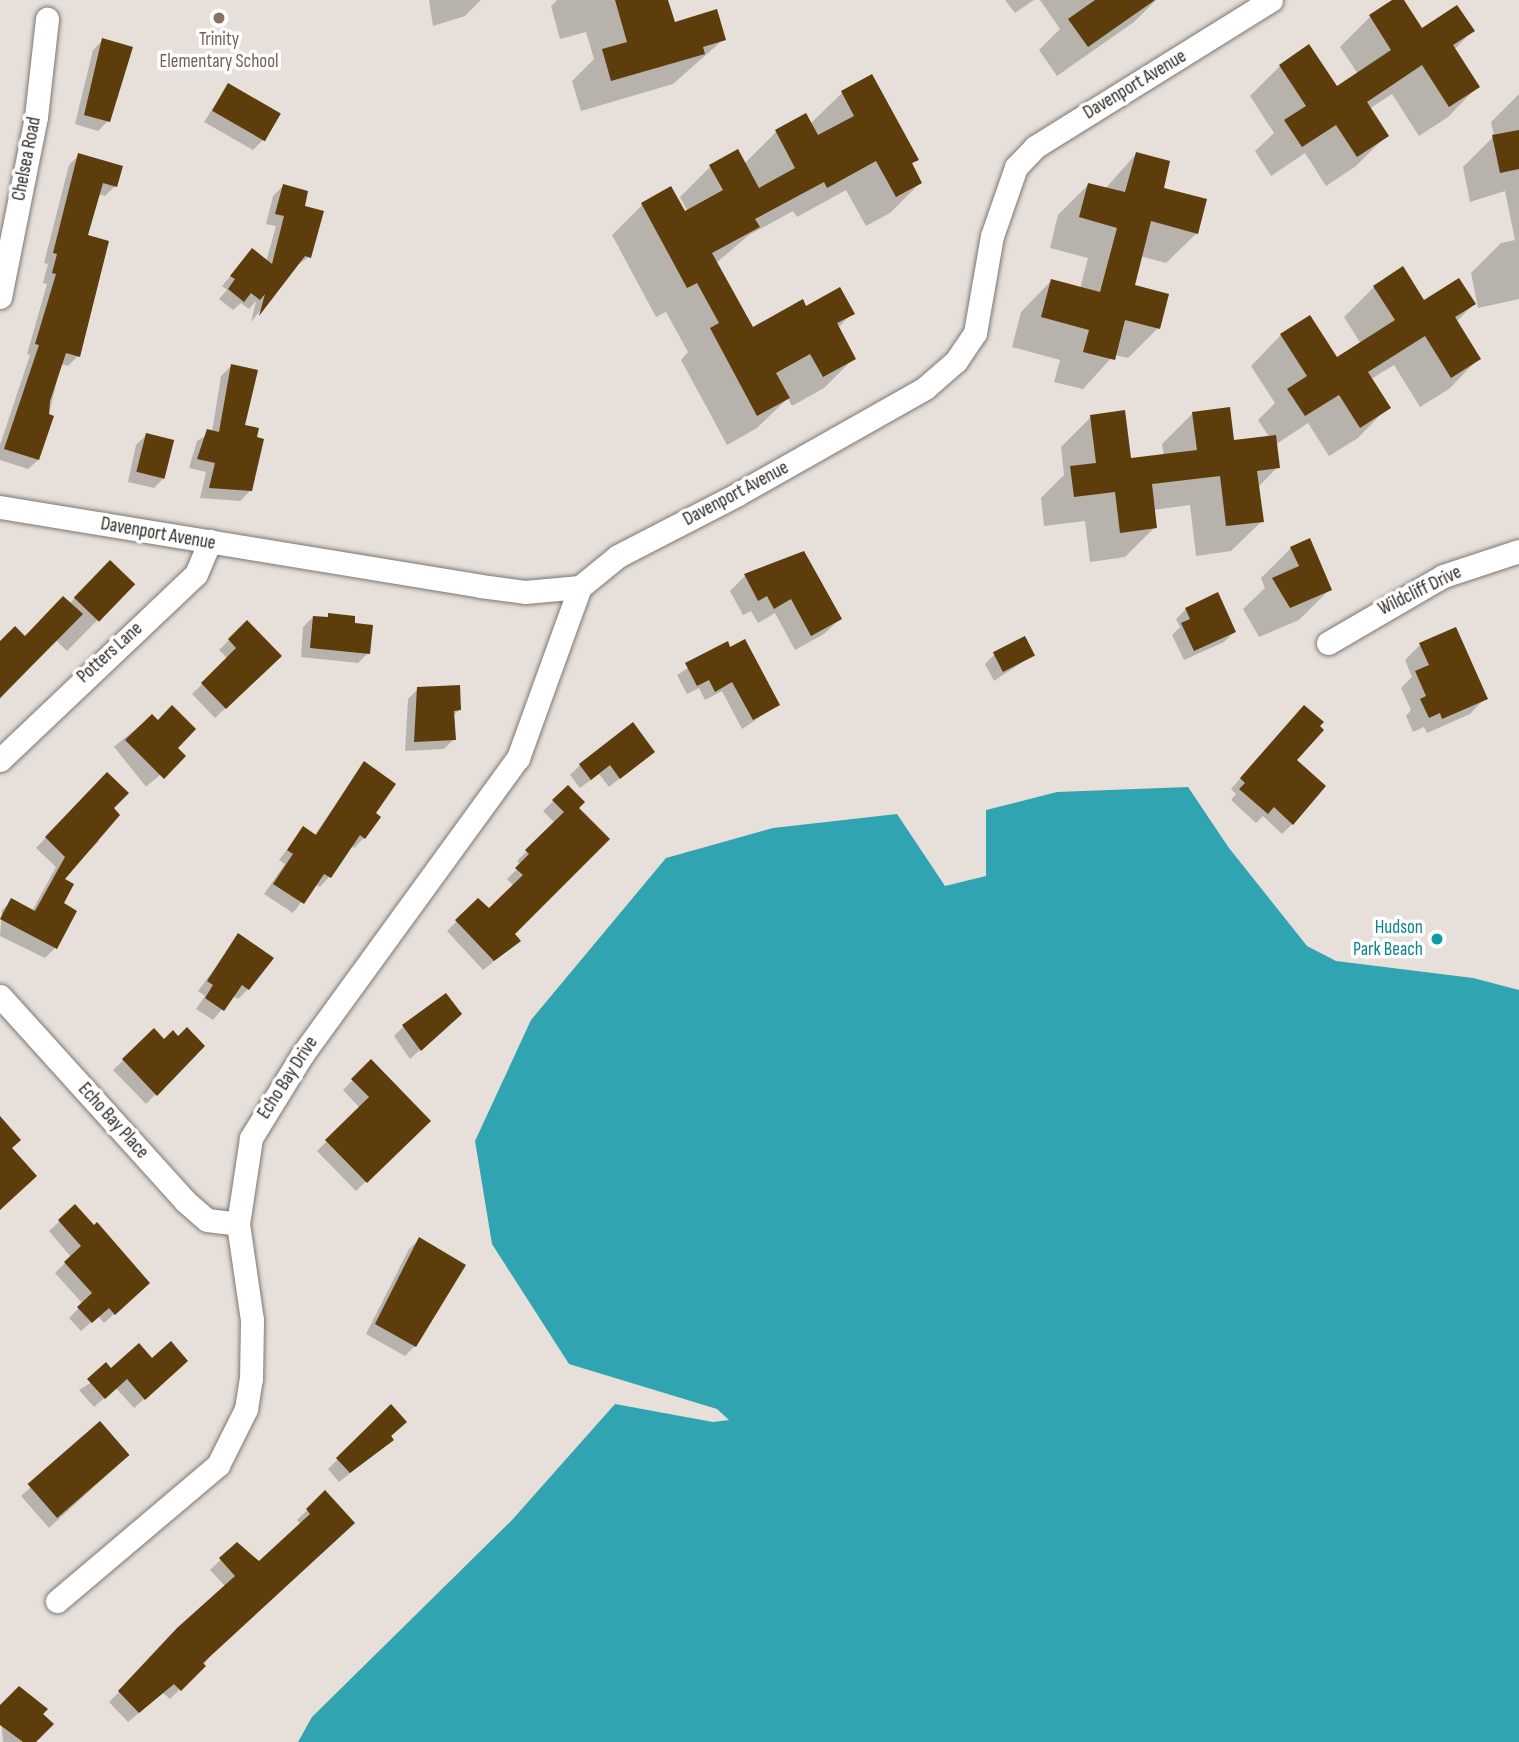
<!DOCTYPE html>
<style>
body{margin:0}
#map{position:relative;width:1519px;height:1742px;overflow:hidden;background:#e7dfd9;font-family:"Sofia Sans Condensed",sans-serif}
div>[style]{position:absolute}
.water>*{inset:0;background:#31a4b2}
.shadow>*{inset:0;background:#0003;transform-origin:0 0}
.building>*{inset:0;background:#5c3d0b;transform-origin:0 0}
.roads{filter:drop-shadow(0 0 2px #7e7772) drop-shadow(0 0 2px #7e7772)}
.minor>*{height:23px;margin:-11.5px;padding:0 11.5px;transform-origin:11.5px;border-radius:11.5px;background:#fff}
.dots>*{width:19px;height:19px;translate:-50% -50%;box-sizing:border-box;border:4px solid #fff;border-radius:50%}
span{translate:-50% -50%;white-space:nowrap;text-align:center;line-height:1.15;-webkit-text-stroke:7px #fff;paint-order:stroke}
.education-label{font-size:19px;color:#785e54}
.street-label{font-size:19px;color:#2c2927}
.culture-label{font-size:19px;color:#0d838f}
.right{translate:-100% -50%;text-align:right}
</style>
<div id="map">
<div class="water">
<div style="clip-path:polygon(1188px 787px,1229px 848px,1307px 946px,1336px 961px,1473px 978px,1519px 990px,1519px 1742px,298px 1742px,312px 1717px,512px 1520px,615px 1404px,713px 1422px,729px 1420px,717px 1409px,569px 1364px,492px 1244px,475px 1141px,531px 1020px,666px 858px,773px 828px,897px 814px,945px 886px,986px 876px,986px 810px,1057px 792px)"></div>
</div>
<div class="shadow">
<div style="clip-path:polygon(429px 0,481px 0,465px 16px,433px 26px)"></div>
<div style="clip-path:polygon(557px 0,666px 0,673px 24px,724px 39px,673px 84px,581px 111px,572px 81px,594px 59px,586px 32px,560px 39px,551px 6px)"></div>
<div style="clip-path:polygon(1005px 0,1034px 0,1015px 13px)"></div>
<div style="clip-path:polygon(1040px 0,1156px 0,1134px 22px,1057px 76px,1039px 50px,1060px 29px)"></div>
<div style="clip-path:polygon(1395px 0,1402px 0,1422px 30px,1472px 31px,1454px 50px,1478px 86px,1448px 117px,1419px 136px,1392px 94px,1369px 109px,1387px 135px,1356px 166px,1326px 186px,1305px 153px,1271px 176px,1255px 151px,1274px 133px,1250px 96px,1280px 66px,1336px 89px,1358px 74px,1340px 47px,1370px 17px)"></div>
<div style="clip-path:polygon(103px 40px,108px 121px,98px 131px,75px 124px,93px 50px)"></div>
<div style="clip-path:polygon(871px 77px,916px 159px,911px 165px,920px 183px,890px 213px,866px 226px,846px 190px,797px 217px,793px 211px,749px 235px,716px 263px,752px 329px,806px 308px,852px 313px,838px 328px,854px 358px,824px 388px,792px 406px,788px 398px,757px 428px,727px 445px,681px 360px,688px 352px,666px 312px,656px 317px,612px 235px,642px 205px,671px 189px,684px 214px,688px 212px,680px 197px,710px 167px,744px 164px,776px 132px,810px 124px,842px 93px)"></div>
<div style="clip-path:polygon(228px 85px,263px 140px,253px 150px,204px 122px)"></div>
<div style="clip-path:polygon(1519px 94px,1519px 299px,1478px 308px,1471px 273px,1501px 243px,1515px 240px,1505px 191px,1470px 202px,1463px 167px,1494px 136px,1491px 122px)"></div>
<div style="clip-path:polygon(1136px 154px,1197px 233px,1166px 263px,1140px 256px,1132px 286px,1158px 328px,1128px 358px,1114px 355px,1083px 389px,1054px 382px,1060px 360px,1012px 347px,1021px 312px,1051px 281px,1080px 289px,1088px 258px,1050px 248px,1058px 215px,1089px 184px,1105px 189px)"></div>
<div style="clip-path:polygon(79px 155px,121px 167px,115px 186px,105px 196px,98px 194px,86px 237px,78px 356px,68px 366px,61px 364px,38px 460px,28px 469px,0 460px,0 445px,30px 355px,27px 354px,47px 284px,43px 283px,48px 264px,44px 263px,69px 165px)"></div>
<div style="clip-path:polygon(283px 186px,302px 207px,309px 257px,296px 266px,251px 322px,256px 301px,249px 309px,241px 303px,233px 310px,219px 299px,227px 290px,222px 286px,252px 251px,266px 262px,276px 226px,266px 224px,273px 196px)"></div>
<div style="clip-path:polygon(1374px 287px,1424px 303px,1474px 304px,1456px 322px,1479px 358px,1449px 389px,1420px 407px,1394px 365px,1371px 379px,1388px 407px,1358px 438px,1329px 456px,1308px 423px,1275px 445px,1278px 467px,1257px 488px,1262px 521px,1231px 551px,1196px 556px,1190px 505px,1153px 510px,1155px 527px,1125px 557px,1090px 562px,1085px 521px,1044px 526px,1041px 498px,1064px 475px,1061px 447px,1091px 417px,1130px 460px,1164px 456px,1162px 444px,1193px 413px,1232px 442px,1270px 438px,1258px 420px,1275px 403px,1251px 366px,1281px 335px,1337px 359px,1361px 344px,1344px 317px)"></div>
<div style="clip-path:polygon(231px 366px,250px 491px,240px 501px,200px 498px,206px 472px,189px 468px,197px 441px,212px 432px,221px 376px)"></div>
<div style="clip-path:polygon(146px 435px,164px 478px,154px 488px,128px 482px,136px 445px)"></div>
<div style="clip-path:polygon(1291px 548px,1330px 589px,1299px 620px,1259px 637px,1243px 609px,1265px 588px,1261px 578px)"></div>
<div style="clip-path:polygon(803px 553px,840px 619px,824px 634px,795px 650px,775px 613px,758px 623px,751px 611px,743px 615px,730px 591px,745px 576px)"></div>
<div style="clip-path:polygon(110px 562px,133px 584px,67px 651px,56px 640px,0 699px,0 643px,24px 638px,69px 604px)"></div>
<div style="clip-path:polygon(1186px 609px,1234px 632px,1224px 642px,1184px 660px,1172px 635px,1180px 627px,1176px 619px)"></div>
<div style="clip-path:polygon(313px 617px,353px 625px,368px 653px,358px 663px,301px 657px,303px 627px)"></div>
<div style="clip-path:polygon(247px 622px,280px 656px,215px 718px,192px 694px,228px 659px,219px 650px)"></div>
<div style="clip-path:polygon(727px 643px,778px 705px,742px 729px,722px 691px,705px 700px,699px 688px,687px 694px,677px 675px)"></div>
<div style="clip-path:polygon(1420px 645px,1485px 698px,1470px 714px,1427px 733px,1424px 727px,1413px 732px,1406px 716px,1411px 710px,1401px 688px,1412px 677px,1405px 660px)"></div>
<div style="clip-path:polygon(994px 655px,1033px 655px,994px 681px,985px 664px)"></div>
<div style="clip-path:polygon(418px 689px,459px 710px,453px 716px,454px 739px,444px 749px,405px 751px,408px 699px)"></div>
<div style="left:152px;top:716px;width:51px;height:49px;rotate:51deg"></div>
<div style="clip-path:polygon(1295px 717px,1292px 824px,1282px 834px,1263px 816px,1256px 823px,1231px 800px,1236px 794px,1231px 789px)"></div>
<div style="clip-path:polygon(653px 751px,609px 787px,599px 774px,580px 788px,570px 775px,580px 765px)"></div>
<div style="clip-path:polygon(364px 763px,373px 813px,364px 838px,354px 848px,351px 845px,329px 877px,320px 887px,315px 884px,293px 913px,264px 894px,285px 864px,279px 860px,303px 829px,314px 836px)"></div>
<div style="clip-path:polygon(107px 774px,111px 808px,96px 838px,99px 841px,62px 879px,55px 948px,45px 958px,0 936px,2px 910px,12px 900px,32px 911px,56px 867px,36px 848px)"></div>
<div style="clip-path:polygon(568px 787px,577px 808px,512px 934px,508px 950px,483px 970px,447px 931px,478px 900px,488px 911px,514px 886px,507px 879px,521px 865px,517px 861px,555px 823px,543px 811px)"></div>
<div style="clip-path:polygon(239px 936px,248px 989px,238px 999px,233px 996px,213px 1020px,196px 1009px,205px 996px,198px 991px)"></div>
<div style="clip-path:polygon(449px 1023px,410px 1059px,394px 1036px,404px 1026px)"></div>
<div style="clip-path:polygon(154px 1031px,164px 1042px,178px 1038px,203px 1046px,146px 1104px,113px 1070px)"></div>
<div style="clip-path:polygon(371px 1062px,428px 1121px,356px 1191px,317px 1151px,360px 1108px,343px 1090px)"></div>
<div style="clip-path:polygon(75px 1207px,138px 1293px,104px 1323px,98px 1316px,81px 1331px,69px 1318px,83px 1304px,55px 1273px,71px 1257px,49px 1231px)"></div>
<div style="clip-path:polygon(419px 1240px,415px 1346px,405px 1356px,366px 1334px,409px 1249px)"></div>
<div style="clip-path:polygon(152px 1360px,176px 1371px,134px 1408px,116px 1388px,94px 1407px,79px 1390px,111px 1370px)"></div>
<div style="clip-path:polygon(390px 1406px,392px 1440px,339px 1482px,328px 1469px)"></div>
<div style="clip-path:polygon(118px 1465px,49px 1528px,21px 1496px,31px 1487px)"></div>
<div style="clip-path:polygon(325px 1493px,203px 1666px,170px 1699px,163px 1693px,128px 1722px,109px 1702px,226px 1587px,210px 1570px,237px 1544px,259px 1564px,301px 1524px,297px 1520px)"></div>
<div style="clip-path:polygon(20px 1687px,45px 1709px,34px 1742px,3px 1742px,0 1707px)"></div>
</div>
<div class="building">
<div style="clip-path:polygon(615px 0,668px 0,675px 22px,717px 9px,726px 40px,703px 47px,705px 54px,611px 81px,602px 49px,627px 42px)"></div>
<div style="clip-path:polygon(1095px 0,1155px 0,1088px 47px,1068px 19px)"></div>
<div style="clip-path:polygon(1392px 0,1404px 0,1422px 28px,1457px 5px,1475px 31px,1453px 45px,1480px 87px,1449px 107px,1422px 65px,1367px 102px,1389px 136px,1357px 157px,1336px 125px,1302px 147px,1284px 120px,1306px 106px,1279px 65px,1309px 44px,1337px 86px,1391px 50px,1369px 15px)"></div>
<div style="clip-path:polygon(102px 38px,133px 47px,110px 122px,84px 115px)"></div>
<div style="clip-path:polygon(872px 74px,919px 160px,912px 163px,922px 183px,896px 197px,876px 161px,827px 188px,824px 182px,755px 219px,760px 227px,712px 253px,753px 327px,803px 299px,806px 306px,840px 287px,855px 314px,837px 323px,856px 359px,823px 377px,810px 354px,776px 373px,790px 398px,757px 416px,710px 328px,719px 323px,697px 283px,687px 288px,641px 203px,671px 186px,685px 211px,723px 190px,709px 165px,738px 149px,759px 188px,795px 168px,775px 130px,806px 113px,818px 135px,854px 116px,841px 91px)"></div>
<div style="left:228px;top:83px;width:61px;height:32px;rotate:30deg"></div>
<div style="clip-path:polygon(1519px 130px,1519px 169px,1500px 173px,1492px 135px)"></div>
<div style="clip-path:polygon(1136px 152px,1170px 161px,1164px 188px,1207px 199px,1198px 234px,1151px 221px,1135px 285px,1169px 294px,1160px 329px,1125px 320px,1115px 360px,1083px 352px,1089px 330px,1041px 317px,1051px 279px,1100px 292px,1117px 228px,1079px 217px,1088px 183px,1125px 192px)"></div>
<div style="clip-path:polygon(78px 153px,123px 166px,117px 187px,103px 183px,88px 235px,109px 241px,80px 357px,66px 353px,50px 401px,49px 414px,54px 416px,39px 460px,4px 449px,39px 345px,35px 344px,56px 274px,52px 273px,57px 254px,53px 253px)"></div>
<div style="clip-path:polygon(283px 184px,308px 191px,305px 206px,324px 211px,311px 258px,305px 256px,259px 316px,265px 294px,260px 300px,251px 293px,244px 302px,228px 289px,235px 279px,230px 276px,252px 248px,272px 264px,284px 216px,275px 214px)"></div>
<div style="clip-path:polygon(1403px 266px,1424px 300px,1459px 278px,1476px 304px,1455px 317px,1481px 359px,1451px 378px,1425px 336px,1368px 372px,1391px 408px,1360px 428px,1339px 395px,1305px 416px,1287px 389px,1307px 376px,1280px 334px,1310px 315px,1337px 357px,1395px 320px,1373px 286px)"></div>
<div style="clip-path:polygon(231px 364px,258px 370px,245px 425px,259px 428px,257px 437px,264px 439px,252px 491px,209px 488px,215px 463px,197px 459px,207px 429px,219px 432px)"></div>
<div style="clip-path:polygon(1230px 407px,1234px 440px,1276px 435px,1280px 468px,1257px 471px,1264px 522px,1226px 526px,1220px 476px,1152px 484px,1157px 528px,1120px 533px,1115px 492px,1074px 497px,1070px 466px,1096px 463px,1090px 415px,1125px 410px,1131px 458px,1197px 450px,1192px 412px)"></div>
<div style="left:146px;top:433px;width:29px;height:40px;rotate:14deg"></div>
<div style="clip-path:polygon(1310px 538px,1332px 590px,1290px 608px,1272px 578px,1299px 566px,1290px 547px)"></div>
<div style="clip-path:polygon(804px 551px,842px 619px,811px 636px,791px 599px,774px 609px,767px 596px,758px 601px,744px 574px)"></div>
<div style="left:110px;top:560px;width:35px;height:52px;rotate:44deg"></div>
<div style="clip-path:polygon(1218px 592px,1236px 632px,1194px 651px,1181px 623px,1190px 619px,1185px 608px)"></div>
<div style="clip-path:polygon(63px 596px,83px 614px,0 698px,0 641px,15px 626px,25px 636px)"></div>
<div style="clip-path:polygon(328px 613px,355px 616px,355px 623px,373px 625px,370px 654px,310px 648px,313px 616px,328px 617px)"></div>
<div style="clip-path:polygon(247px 620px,282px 656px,226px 709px,201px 683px,236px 648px,228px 639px)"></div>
<div style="clip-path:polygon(1456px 627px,1488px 699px,1442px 719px,1440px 713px,1429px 718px,1420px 699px,1426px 696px,1415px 671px,1429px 665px,1419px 643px)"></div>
<div style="left:1025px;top:636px;width:22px;height:36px;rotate:63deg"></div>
<div style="clip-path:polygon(745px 639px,780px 705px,753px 720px,732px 682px,715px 692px,709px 680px,697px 686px,685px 663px,728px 641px,730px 647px)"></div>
<div style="clip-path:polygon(460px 685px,461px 710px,454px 711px,456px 740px,414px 742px,417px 687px)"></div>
<div style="clip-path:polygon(172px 705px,196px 729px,178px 748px,186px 756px,164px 779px,125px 740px,152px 714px,158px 720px)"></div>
<div style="clip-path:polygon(1304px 705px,1324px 722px,1320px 726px,1324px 730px,1297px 760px,1326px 786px,1293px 825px,1274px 807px,1268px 814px,1239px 789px,1245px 783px,1240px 778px)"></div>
<div style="clip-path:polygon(633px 722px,655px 752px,620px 779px,610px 765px,591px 780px,579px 764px)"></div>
<div style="clip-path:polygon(364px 761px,396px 784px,376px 813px,381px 817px,365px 839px,360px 835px,331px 878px,324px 874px,304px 904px,273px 884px,293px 854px,287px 850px,303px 826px,316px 835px)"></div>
<div style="clip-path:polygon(107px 772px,129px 793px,114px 808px,120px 815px,65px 879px,74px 884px,64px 903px,77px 911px,57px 949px,0 919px,11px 898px,35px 911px,65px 857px,45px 837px)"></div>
<div style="clip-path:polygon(568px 785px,585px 802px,579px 808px,610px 839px,515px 934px,521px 941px,494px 961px,455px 920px,478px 898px,489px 908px,523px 875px,515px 868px,529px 854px,525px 850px,564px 812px,552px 800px)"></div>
<div style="clip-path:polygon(238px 933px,274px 958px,249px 990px,242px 985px,224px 1011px,205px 998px,213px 985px,207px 981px)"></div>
<div style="clip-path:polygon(446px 993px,462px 1014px,421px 1051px,402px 1025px)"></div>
<div style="clip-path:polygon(187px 1027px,205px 1046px,157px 1096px,122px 1059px,154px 1028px,164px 1039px,173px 1030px,178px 1036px)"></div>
<div style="clip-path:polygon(371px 1059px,431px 1121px,367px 1183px,325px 1140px,369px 1097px,351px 1079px)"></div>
<div style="clip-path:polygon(0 1116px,21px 1140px,12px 1148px,37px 1176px,0 1210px)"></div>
<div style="clip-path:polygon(75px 1204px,94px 1225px,97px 1222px,150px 1283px,115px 1315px,109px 1308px,92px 1323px,77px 1307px,92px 1293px,64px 1262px,81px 1246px,58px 1220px)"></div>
<div style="clip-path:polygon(419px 1237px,466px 1265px,416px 1347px,375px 1324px)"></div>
<div style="clip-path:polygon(171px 1341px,188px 1361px,145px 1400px,127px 1379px,105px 1399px,87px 1379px,106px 1362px,111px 1368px,139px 1343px,152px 1358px)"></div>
<div style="clip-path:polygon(391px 1404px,407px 1422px,391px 1436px,394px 1440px,350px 1473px,336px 1458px)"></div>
<div style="left:100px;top:1421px;width:45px;height:96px;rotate:49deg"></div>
<div style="clip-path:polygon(325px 1490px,355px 1523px,203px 1663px,206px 1666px,181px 1691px,174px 1684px,139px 1713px,118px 1691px,177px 1628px,235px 1576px,219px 1558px,237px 1542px,259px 1561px,310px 1514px,306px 1509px)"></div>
<div style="clip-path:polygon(19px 1686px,48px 1709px,43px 1714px,54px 1724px,36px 1742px,23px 1742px,0 1725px,0 1705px)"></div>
</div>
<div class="roads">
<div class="minor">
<div style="left:0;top:297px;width:184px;rotate:-78.7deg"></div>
<div style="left:36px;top:117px;width:99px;rotate:-83.6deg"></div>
<div style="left:0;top:507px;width:486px;rotate:9.3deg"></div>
<div style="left:480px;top:586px;width:45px;rotate:7.6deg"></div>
<div style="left:525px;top:592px;width:55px;rotate:-5.2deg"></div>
<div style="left:580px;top:587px;width:49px;rotate:-39.2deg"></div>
<div style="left:618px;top:556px;width:133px;rotate:-27.3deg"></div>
<div style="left:736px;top:495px;width:217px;rotate:-29.5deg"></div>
<div style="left:925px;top:388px;width:41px;rotate:-41.1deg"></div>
<div style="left:956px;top:361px;width:34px;rotate:-56deg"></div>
<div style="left:975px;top:333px;width:98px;rotate:-80.1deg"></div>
<div style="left:992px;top:236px;width:73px;rotate:-70.8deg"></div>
<div style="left:1016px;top:167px;width:28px;rotate:-46deg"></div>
<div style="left:1035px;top:147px;width:278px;rotate:-31.9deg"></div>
<div style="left:1328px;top:643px;width:133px;rotate:-30.2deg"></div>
<div style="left:1443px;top:576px;width:80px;rotate:-18.2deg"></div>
<div style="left:0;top:760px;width:270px;rotate:-43.5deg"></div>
<div style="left:196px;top:574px;width:36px;rotate:-67deg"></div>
<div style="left:0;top:996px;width:276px;rotate:47.9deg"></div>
<div style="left:185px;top:1201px;width:29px;rotate:41deg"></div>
<div style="left:207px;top:1220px;width:31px;rotate:7deg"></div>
<div style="left:57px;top:1601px;width:211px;rotate:-40.2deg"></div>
<div style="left:218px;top:1465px;width:63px;rotate:-63.4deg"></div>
<div style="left:246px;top:1409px;width:30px;rotate:-81deg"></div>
<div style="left:251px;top:1379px;width:59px;rotate:-89deg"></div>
<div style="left:252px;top:1320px;width:97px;rotate:-98.3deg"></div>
<div style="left:238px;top:1224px;width:87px;rotate:-81.4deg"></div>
<div style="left:251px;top:1138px;width:97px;rotate:-58.4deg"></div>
<div style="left:302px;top:1055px;width:367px;rotate:-54deg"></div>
<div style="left:518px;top:758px;width:182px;rotate:-70.1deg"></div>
</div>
</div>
<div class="dots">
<div style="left:219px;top:18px;background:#8d6e63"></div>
<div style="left:1437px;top:939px;background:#0f9aa8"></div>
</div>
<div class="education-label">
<span style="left:219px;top:51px">Trinity<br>Elementary School</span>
</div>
<div class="street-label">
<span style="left:1135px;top:85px;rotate:-31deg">Davenport Avenue</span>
<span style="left:27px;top:159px;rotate:-79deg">Chelsea Road</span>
<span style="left:736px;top:494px;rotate:-28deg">Davenport Avenue</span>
<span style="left:158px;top:534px;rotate:10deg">Davenport Avenue</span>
<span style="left:1420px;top:591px;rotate:-26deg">Wildcliff Drive</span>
<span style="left:110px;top:653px;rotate:-42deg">Potters Lane</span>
<span style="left:288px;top:1078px;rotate:-57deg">Echo Bay Drive</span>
<span style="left:113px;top:1121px;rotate:48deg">Echo Bay Place</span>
</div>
<div class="culture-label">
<span class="right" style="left:1423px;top:939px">Hudson<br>Park Beach</span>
</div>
</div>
